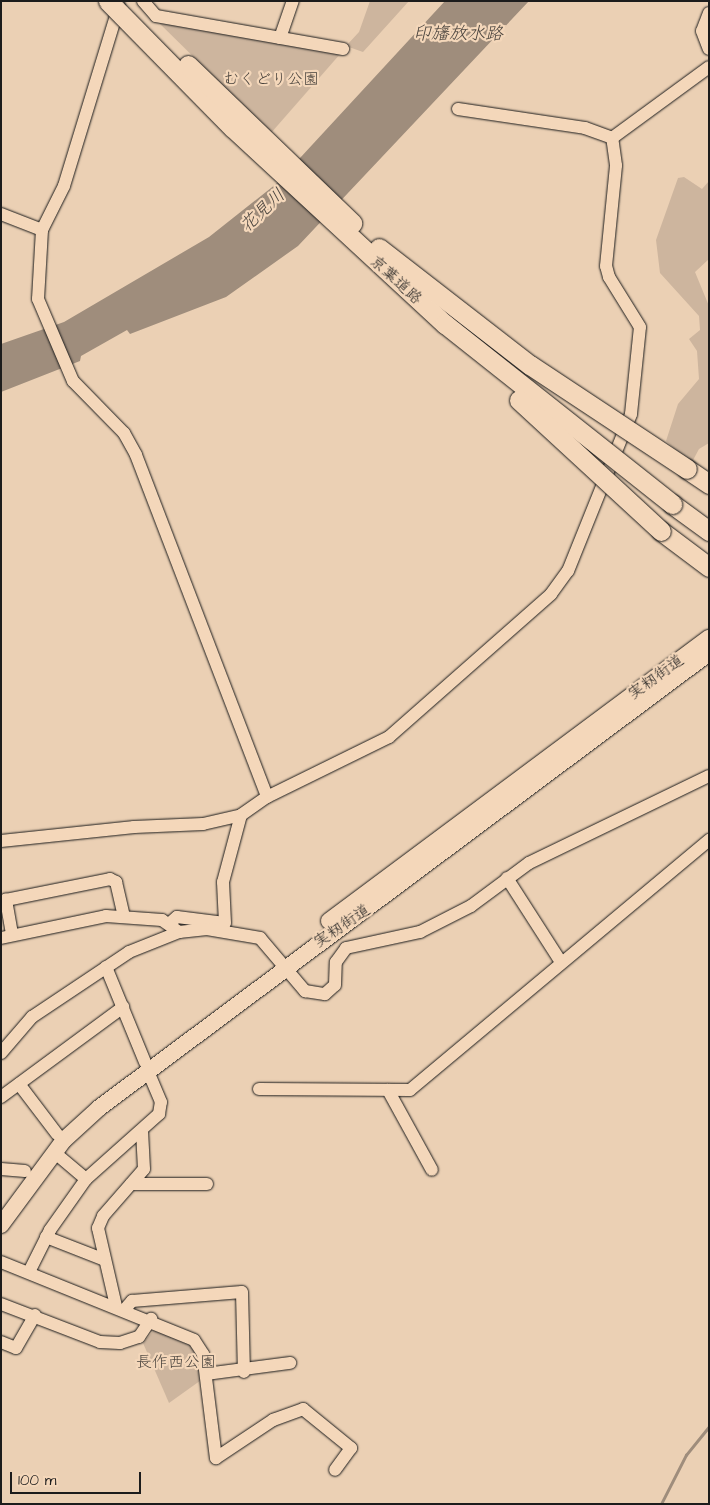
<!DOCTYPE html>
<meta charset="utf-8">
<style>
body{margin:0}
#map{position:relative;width:710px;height:1505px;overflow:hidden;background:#ebd0b4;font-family:"Architects Daughter","Klee One",sans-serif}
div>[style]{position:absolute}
.green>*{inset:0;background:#cdb59e}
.water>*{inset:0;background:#9f8d7c}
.stream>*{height:2.5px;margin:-1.25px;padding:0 1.25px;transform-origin:1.25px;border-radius:1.25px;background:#9f8d7c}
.roads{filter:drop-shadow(0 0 1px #1c1c1c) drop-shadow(0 0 1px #1c1c1c)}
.minor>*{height:12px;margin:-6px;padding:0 6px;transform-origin:6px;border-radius:6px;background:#f4d7ba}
.major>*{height:16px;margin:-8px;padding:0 8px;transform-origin:8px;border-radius:8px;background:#f4d7ba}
.highway>*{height:19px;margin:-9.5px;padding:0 9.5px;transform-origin:9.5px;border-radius:9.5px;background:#f4d7ba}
.bridges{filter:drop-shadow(0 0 1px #1c1c1c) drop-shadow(0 0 1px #1c1c1c)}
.highway-bridge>*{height:19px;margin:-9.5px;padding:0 9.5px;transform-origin:9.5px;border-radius:9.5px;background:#f4d7ba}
span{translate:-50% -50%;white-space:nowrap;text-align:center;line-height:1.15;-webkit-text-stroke:4.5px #f4d7ba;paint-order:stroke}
.park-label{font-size:16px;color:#48423c}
.street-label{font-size:16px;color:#1c1c1c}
.water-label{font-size:18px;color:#4a443e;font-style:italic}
.frame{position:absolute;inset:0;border:2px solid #1c1c1c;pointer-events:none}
.scale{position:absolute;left:10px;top:1472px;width:131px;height:22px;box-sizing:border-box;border:2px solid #1c1c1c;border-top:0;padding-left:6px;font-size:15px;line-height:18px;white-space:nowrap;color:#1c1c1c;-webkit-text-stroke:4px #f4d7ba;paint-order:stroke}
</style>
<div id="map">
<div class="green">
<div style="clip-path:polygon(370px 1px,409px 1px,363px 52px,346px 46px,359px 32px)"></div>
<div style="clip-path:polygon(155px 19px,341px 53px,271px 133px)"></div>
<div style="clip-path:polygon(684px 177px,702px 189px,709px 181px,709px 259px,695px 272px,709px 306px,709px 443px,699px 449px,691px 464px,666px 441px,678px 404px,699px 379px,697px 351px,689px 339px,700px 330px,699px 316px,660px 273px,656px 240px,678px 178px)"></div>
<div style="clip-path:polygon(155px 1329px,192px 1343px,204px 1378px,169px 1403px,143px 1343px)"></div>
</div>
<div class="water">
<div style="clip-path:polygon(445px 1px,529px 1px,298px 246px,226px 297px,130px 334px,127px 330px,81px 356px,80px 361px,1px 392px,1px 344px,64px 322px,209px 237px,276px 184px)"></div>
</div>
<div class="stream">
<div style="left:661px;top:1504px;width:55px;rotate:-63deg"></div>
<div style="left:686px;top:1455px;width:36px;rotate:-51deg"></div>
</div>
<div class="roads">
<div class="minor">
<div style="left:143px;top:1px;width:20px;rotate:49deg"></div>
<div style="left:156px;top:16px;width:190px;rotate:10deg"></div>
<div style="left:119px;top:6px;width:188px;rotate:107deg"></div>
<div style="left:64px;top:186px;width:49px;rotate:116.6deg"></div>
<div style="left:42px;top:230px;width:69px;rotate:93.3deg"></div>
<div style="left:38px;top:299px;width:89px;rotate:66.9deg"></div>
<div style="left:73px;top:381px;width:73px;rotate:45.6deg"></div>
<div style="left:124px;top:433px;width:25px;rotate:61deg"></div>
<div style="left:136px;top:455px;width:366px;rotate:69deg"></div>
<div style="left:709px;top:13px;width:19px;rotate:111deg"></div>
<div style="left:702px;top:31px;width:19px;rotate:69deg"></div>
<div style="left:280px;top:38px;width:39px;rotate:-71deg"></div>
<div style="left:458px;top:109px;width:128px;rotate:8.5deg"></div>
<div style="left:585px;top:128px;width:29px;rotate:20deg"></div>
<div style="left:1px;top:214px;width:44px;rotate:21.3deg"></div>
<div style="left:1px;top:841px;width:134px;rotate:-6deg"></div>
<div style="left:134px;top:827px;width:69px;rotate:-2.5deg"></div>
<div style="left:203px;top:824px;width:39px;rotate:-13deg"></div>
<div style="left:241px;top:815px;width:32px;rotate:-35deg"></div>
<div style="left:267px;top:797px;width:136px;rotate:-26.2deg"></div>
<div style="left:389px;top:737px;width:216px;rotate:-41.4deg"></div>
<div style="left:551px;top:594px;width:29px;rotate:-54deg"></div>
<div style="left:568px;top:571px;width:169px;rotate:-68.1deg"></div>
<div style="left:631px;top:414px;width:87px;rotate:-84.1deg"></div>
<div style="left:640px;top:327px;width:59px;rotate:-121.8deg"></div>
<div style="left:609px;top:277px;width:11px;rotate:-105deg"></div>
<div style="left:606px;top:266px;width:101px;rotate:-84.3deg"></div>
<div style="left:616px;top:165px;width:27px;rotate:-98deg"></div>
<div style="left:612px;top:138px;width:120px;rotate:-36.2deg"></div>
<div style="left:507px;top:878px;width:100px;rotate:57.3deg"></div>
<div style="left:170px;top:923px;width:9px;rotate:-41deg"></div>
<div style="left:177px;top:917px;width:48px;rotate:7.1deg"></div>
<div style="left:225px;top:923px;width:41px;rotate:-92.8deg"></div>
<div style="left:223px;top:882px;width:69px;rotate:-75deg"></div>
<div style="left:12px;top:934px;width:35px;rotate:-100deg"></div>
<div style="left:6px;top:900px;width:106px;rotate:-11.4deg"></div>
<div style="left:110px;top:879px;width:7px;rotate:27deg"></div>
<div style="left:116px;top:882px;width:36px;rotate:77deg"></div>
<div style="left:1px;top:938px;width:107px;rotate:-11.8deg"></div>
<div style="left:106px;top:916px;width:56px;rotate:4.1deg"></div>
<div style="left:162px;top:920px;width:21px;rotate:35deg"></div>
<div style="left:106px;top:967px;width:103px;rotate:67.7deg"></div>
<div style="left:1px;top:1053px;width:48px;rotate:-49.3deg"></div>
<div style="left:32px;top:1017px;width:117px;rotate:-33.8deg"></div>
<div style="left:129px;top:952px;width:54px;rotate:-21.8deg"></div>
<div style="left:179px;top:932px;width:28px;rotate:-6deg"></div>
<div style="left:207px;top:929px;width:54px;rotate:9.6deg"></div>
<div style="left:260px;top:938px;width:70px;rotate:49.7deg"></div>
<div style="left:305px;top:991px;width:20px;rotate:9deg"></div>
<div style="left:325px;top:994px;width:13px;rotate:-42deg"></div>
<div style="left:335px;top:985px;width:23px;rotate:-88deg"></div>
<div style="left:336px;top:962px;width:17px;rotate:-54deg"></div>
<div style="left:346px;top:948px;width:76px;rotate:-12.2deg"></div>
<div style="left:420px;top:932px;width:57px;rotate:-27deg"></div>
<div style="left:471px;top:906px;width:72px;rotate:-36.6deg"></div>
<div style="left:529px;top:863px;width:200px;rotate:-25.8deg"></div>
<div style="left:19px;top:1084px;width:63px;rotate:52.8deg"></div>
<div style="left:259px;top:1089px;width:151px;rotate:0.4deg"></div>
<div style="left:410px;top:1090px;width:390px;rotate:-39.9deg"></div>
<div style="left:388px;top:1090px;width:91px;rotate:61.2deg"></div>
<div style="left:1px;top:1097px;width:152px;rotate:-36.4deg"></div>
<div style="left:54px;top:1152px;width:42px;rotate:40.2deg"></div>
<div style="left:1px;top:1169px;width:24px;rotate:5deg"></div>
<div style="left:131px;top:1184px;width:76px"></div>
<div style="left:46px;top:1237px;width:63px;rotate:21.3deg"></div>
<div style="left:1px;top:1262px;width:208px;rotate:22deg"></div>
<div style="left:194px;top:1340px;width:17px;rotate:57deg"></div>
<div style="left:203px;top:1354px;width:105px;rotate:82.9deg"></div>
<div style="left:216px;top:1458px;width:69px;rotate:-33.7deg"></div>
<div style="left:273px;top:1420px;width:32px;rotate:-20deg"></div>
<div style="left:303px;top:1409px;width:62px;rotate:39.1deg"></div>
<div style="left:351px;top:1448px;width:27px;rotate:126deg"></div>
<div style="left:29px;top:1272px;width:47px;rotate:-63.4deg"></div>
<div style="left:50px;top:1230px;width:62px;rotate:-54.8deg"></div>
<div style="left:86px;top:1179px;width:98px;rotate:-41.7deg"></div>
<div style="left:159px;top:1114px;width:12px;rotate:-81deg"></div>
<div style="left:161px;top:1102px;width:34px;rotate:-113deg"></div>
<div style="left:1px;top:1304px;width:106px;rotate:21deg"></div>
<div style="left:100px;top:1342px;width:20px;rotate:3deg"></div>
<div style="left:120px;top:1343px;width:20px;rotate:-18deg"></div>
<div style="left:139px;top:1337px;width:22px;rotate:-56deg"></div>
<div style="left:116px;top:1306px;width:80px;rotate:-103deg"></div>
<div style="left:98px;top:1228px;width:13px;rotate:-67deg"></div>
<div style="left:103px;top:1216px;width:62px;rotate:-48.9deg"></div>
<div style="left:144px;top:1169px;width:38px;rotate:-93deg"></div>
<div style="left:125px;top:1309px;width:11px;rotate:-49deg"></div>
<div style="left:132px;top:1301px;width:110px;rotate:-4.7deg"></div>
<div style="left:242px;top:1292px;width:80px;rotate:88.6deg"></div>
<div style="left:1px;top:1342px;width:16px;rotate:22deg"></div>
<div style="left:16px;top:1348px;width:38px;rotate:-60deg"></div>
<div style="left:206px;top:1374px;width:85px;rotate:-7.5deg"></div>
</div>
<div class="major">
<div style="left:329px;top:921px;width:474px;rotate:-36.7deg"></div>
<div style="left:1px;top:1225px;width:106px;rotate:-53.5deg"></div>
<div style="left:64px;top:1140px;width:47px;rotate:-42.4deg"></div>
<div style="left:99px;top:1108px;width:761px;rotate:-36.72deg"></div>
</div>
<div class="highway">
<div style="left:687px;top:469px;width:27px;rotate:34deg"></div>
<div style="left:672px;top:504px;width:46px;rotate:36.1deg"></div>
<div style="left:661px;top:531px;width:60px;rotate:36.9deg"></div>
</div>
</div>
<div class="bridges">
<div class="highway-bridge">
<div style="left:108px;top:1px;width:178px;rotate:45.5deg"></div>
<div style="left:233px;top:128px;width:289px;rotate:42.8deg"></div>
<div style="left:445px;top:324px;width:290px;rotate:38.4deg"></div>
<div style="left:188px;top:65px;width:228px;rotate:43.9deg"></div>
<div style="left:379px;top:248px;width:191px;rotate:37.8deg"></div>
<div style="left:530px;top:365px;width:188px;rotate:33.5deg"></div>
<div style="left:519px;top:400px;width:193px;rotate:42.7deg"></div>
</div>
</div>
<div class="park-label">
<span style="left:271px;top:79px">むくどり公園</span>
<span style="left:176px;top:1362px">長作西公園</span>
</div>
<div class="street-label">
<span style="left:396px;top:280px;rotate:42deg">京葉道路</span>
<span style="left:656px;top:677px;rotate:-36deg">実籾街道</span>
<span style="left:342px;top:926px;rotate:-34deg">実籾街道</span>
</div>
<div class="water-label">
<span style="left:458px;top:34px">印旛放水路</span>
<span style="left:263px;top:211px;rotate:-43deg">花見川</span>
</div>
<div class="frame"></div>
<div class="scale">100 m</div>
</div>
